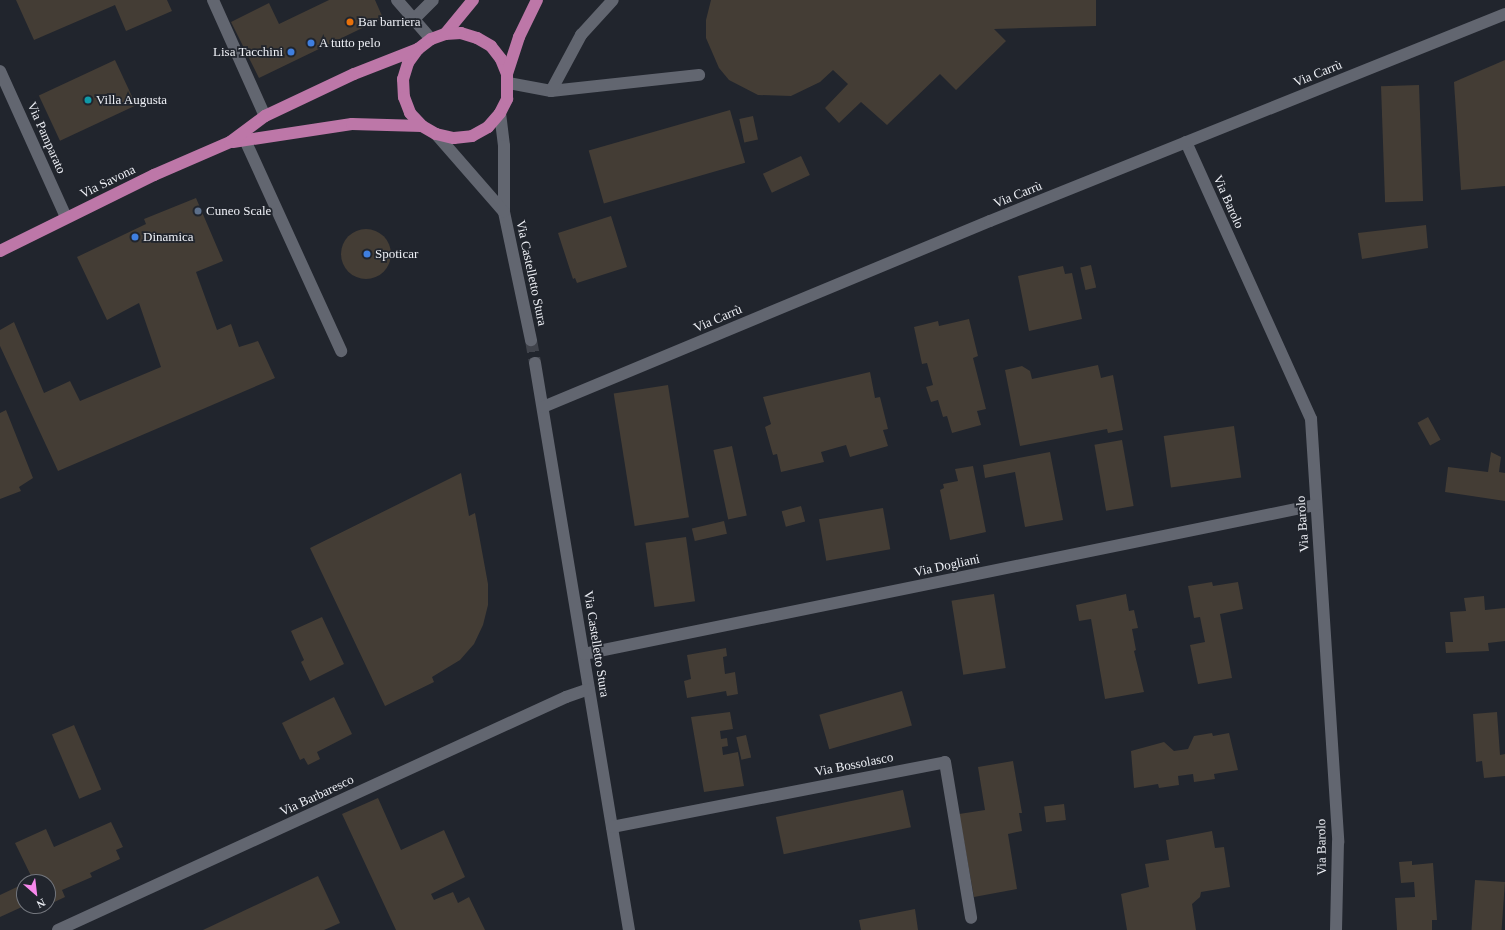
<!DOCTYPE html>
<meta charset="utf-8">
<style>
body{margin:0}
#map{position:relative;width:1505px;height:930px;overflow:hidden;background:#21252d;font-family:Georgia,serif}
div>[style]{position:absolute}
.building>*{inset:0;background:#443d35;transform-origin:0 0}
.round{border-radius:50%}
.minor-tunnel>*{height:12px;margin-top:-6px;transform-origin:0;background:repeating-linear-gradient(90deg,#40434b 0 12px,transparent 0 18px)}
.minor>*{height:12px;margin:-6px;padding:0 6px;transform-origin:6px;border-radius:6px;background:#626670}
.major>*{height:12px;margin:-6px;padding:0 6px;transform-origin:6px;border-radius:6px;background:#bd77a8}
.dots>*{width:11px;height:11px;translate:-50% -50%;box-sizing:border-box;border:2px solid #21252d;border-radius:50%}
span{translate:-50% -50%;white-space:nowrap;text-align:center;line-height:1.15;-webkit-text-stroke:3.5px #21252d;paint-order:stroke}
.poi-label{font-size:13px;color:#eef0f6}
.left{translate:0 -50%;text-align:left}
.right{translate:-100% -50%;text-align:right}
.street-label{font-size:13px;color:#eef0f6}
.north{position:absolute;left:16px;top:874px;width:40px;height:40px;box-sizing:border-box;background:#21252d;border:1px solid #73767d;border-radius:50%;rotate:152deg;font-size:11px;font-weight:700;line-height:16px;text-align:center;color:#eef0f6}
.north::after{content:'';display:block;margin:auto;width:14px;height:18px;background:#f788eb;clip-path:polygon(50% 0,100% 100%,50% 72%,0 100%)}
</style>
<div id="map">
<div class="building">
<div style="clip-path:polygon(16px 0,167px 0,172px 11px,126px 31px,115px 5px,34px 40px)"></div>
<div style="clip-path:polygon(329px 0,375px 0,383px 18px,259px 78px,231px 22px,269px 3px,279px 24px)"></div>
<div style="clip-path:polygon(711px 0,1096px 0,1096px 26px,994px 29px,1006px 41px,956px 90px,940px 74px,887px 125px,861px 102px,839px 123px,825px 108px,848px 84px,833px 70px,820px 82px,791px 96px,758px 95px,729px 80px,719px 68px,706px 38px,706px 20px)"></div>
<div style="left:115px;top:60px;width:50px;height:84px;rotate:65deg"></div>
<div style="clip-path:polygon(1505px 60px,1505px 186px,1461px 190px,1454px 82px)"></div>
<div style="left:1419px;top:85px;width:116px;height:38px;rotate:88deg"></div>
<div style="left:730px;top:110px;width:55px;height:147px;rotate:74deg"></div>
<div style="left:753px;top:116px;width:24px;height:14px;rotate:78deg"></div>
<div style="left:801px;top:156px;width:21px;height:42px;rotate:65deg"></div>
<div style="clip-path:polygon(196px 198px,223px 261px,196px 272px,217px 330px,231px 324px,239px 347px,258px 341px,275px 378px,58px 471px,0 346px,0 330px,14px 322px,44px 393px,70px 381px,80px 401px,161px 367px,139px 303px,107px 320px,77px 257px,146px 224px,144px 219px)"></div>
<div style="clip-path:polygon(611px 216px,627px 267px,577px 283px,575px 278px,573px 279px,558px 233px)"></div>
<div style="clip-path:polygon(1426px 225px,1428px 248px,1362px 259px,1358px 233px)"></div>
<div class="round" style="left:341px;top:229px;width:50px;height:50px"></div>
<div style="left:1091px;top:265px;width:23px;height:11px;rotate:77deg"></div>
<div style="clip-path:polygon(1063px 266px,1065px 274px,1072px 273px,1082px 319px,1029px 331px,1018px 276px)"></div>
<div style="clip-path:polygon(969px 319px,978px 356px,973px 358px,986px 409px,977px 411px,981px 425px,952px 433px,947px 416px,943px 417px,938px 400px,931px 402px,926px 387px,933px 385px,927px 363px,922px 364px,914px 327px,938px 321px,939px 326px)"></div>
<div style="clip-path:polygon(1098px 365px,1101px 378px,1113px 375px,1123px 430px,1108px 433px,1107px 429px,1020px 446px,1005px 370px,1022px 366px,1030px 371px,1032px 379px)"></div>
<div style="clip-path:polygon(870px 372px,875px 398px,880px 397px,888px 429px,883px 430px,888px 446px,850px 457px,846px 445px,821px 452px,824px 462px,781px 472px,777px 454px,773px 455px,765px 427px,771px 424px,763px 397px)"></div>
<div style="left:668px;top:385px;width:134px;height:55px;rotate:81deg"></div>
<div style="clip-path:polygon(6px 410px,33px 478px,19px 487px,21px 491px,0 499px,0 413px)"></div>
<div style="left:1428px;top:417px;width:26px;height:12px;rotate:61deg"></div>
<div style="left:1234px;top:426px;width:52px;height:71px;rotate:82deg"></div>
<div style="left:1122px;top:440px;width:67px;height:28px;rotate:80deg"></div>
<div style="left:732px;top:446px;width:71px;height:19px;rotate:78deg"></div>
<div style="clip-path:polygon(1050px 452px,1063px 520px,1025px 527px,1015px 472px,985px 478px,983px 465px)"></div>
<div style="clip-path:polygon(1491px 452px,1501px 457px,1499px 472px,1505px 473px,1505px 501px,1445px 492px,1448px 467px,1488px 472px)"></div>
<div style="clip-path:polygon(973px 466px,986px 532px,950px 540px,940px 490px,944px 488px,943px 484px,958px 481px,955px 469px)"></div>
<div style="clip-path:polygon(461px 473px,469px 516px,475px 513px,488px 584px,488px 605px,483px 625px,474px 644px,460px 660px,432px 677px,434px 682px,385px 706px,310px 548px)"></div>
<div style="left:801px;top:506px;width:16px;height:20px;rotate:75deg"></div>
<div style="left:883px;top:508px;width:42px;height:65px;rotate:80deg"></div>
<div style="left:724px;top:521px;width:13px;height:33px;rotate:77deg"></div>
<div style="left:686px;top:537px;width:65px;height:41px;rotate:82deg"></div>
<div style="clip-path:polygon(1212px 582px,1213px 586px,1238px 582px,1243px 609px,1220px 614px,1232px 678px,1198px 684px,1190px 645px,1205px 642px,1200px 617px,1194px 618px,1188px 586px)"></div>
<div style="left:994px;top:594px;width:75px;height:43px;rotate:81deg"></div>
<div style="clip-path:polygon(1126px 594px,1129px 611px,1134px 610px,1138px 628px,1132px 629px,1136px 650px,1134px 651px,1144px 692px,1105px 699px,1091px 619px,1079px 621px,1076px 605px)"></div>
<div style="clip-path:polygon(1484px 596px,1485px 610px,1505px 608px,1505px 641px,1488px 643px,1489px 651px,1446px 653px,1445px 642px,1453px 642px,1450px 612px,1466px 611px,1464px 598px)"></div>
<div style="clip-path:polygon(322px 617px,344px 664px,310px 681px,301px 662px,304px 660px,291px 631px)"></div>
<div style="clip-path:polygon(726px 648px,727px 656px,723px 657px,725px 674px,735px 672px,738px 694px,727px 696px,726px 691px,687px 698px,684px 681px,691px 679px,687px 655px)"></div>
<div style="left:902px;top:691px;width:36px;height:86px;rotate:74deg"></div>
<div style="clip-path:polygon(334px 697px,352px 734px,317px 752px,320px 759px,308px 765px,304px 758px,300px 760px,282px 723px)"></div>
<div style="clip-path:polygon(730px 712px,733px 729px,720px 731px,721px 739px,727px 738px,728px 746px,722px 747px,723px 755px,738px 752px,744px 786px,704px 792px,691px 717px)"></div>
<div style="clip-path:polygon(1497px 712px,1500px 755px,1505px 754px,1505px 776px,1484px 778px,1482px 761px,1476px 762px,1473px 714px)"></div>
<div style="left:74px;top:725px;width:70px;height:24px;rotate:67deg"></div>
<div style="clip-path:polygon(1212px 733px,1213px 736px,1229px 733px,1238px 770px,1214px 774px,1215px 779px,1194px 782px,1193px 774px,1178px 776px,1179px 785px,1159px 788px,1158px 784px,1134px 788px,1131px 751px,1164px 742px,1174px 751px,1188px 749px,1194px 736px)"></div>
<div style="left:746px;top:735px;width:23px;height:10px;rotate:77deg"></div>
<div style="clip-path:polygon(1013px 761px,1022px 813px,1019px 813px,1022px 831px,1008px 834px,1017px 889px,974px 897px,959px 814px,985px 810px,978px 767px)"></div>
<div style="left:903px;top:790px;width:38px;height:130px;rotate:78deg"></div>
<div style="clip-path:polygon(378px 798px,401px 850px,444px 830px,465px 877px,431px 894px,434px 900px,453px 892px,458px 903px,469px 897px,485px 930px,396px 930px,342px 814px)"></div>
<div style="left:1064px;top:804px;width:16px;height:20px;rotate:83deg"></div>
<div style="clip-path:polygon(111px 822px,123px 847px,116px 850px,120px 859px,90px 873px,92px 877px,62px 890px,65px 897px,48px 905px,48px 882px,34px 882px,15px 843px,46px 829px,54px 847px)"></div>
<div style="clip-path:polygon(1212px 831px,1215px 848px,1224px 847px,1230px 887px,1201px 892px,1200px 897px,1192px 904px,1196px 930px,1127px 930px,1121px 894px,1149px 887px,1145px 864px,1169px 860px,1166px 840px)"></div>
<div style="clip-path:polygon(1412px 861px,1412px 865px,1433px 863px,1437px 920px,1432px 920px,1432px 930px,1397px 930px,1395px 898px,1415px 897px,1414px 882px,1401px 883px,1399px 862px)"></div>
<div style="clip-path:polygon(318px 876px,340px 923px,324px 930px,203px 930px)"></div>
<div style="left:1475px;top:880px;width:30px;height:50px;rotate:4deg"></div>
<div style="clip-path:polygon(19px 886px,24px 897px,24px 906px,0 917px,0 895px)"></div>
<div style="clip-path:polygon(915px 909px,918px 930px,861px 930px,859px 920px)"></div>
</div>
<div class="minor-tunnel">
<div style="left:531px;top:340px;width:23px;rotate:80deg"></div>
</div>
<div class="minor">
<div style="left:213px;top:0;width:127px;rotate:65.9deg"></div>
<div style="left:397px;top:0;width:52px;rotate:48.9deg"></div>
<div style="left:413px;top:20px;width:28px;rotate:-45deg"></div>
<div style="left:0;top:71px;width:160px;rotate:65.7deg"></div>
<div style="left:508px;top:83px;width:44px;rotate:10.5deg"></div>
<div style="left:551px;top:91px;width:149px;rotate:-6.2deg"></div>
<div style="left:551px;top:91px;width:64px;rotate:-61.8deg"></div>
<div style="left:581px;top:35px;width:47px;rotate:-47.6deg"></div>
<div style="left:500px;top:113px;width:33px;rotate:83deg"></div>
<div style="left:504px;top:146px;width:66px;rotate:90deg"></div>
<div style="left:504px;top:212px;width:131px;rotate:78.1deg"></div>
<div style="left:436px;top:134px;width:103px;rotate:48.9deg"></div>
<div style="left:245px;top:140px;width:232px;rotate:65.5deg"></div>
<div style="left:1186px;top:142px;width:304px;rotate:65.7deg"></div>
<div style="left:1311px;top:419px;width:424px;rotate:86.3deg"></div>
<div style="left:1338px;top:842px;width:88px;rotate:91.3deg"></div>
<div style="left:535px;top:363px;width:575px;rotate:80.59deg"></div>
<div style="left:543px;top:407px;width:484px;rotate:-22.6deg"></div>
<div style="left:990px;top:221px;width:555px;rotate:-21.9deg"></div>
<div style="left:584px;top:654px;width:747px;rotate:-11.51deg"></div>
<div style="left:612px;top:827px;width:339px;rotate:-11deg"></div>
<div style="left:945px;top:762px;width:158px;rotate:80.5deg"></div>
<div style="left:58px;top:930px;width:559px;rotate:-24.64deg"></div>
<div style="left:566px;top:697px;width:24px;rotate:-19deg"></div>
</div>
<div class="major">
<div style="left:445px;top:34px;width:44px;rotate:-50.5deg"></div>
<div style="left:507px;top:74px;width:16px;rotate:-112deg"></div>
<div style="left:501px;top:59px;width:16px;rotate:-128deg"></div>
<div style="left:491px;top:46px;width:16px;rotate:-150deg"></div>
<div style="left:477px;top:38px;width:17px;rotate:-163deg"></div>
<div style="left:461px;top:33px;width:16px;rotate:176deg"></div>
<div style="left:445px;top:34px;width:15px;rotate:160deg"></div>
<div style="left:431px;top:39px;width:16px;rotate:142deg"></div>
<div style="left:418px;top:49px;width:17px;rotate:126deg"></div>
<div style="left:408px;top:63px;width:17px;rotate:107deg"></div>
<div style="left:403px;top:79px;width:18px;rotate:87deg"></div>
<div style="left:404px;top:97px;width:17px;rotate:69deg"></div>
<div style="left:410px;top:113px;width:18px;rotate:47deg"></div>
<div style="left:422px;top:126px;width:16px;rotate:30deg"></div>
<div style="left:436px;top:134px;width:18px;rotate:13deg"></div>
<div style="left:454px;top:138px;width:18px;rotate:-6deg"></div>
<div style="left:472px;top:136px;width:18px;rotate:-29deg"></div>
<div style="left:488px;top:127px;width:18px;rotate:-49deg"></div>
<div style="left:500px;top:113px;width:16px;rotate:-63deg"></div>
<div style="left:507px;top:99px;width:25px;rotate:-90deg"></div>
<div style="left:507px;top:74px;width:39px;rotate:-72deg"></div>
<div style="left:519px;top:37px;width:41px;rotate:-64.1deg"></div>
<div style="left:233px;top:142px;width:120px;rotate:-8.6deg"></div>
<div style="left:352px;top:124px;width:70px;rotate:1.6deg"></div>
<div style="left:0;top:251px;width:172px;rotate:-26.3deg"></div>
<div style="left:154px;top:175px;width:83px;rotate:-23.5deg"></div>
<div style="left:230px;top:142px;width:44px;rotate:-36.6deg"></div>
<div style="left:265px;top:116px;width:98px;rotate:-25.3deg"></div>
<div style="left:354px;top:74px;width:69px;rotate:-21.3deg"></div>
</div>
<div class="dots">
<div style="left:350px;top:22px;background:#e8710a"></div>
<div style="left:311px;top:43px;background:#3f7fe0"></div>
<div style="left:291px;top:52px;background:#3f7fe0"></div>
<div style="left:88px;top:100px;background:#0f9aa8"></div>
<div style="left:198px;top:211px;background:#5c6f8a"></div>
<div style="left:135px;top:237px;background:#3f7fe0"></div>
<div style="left:367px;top:254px;background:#3f7fe0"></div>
</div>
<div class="poi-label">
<span class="left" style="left:358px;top:22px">Bar barriera</span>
<span class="left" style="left:319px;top:43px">A tutto pelo</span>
<span class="right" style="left:283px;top:52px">Lisa Tacchini</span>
<span class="left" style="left:96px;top:100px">Villa Augusta</span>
<span class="left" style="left:206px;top:211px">Cuneo Scale</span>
<span class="left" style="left:143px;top:237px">Dinamica</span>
<span class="left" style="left:375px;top:254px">Spoticar</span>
</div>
<div class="street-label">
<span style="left:1318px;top:74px;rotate:-22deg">Via Carrù</span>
<span style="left:46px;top:138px;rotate:66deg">Via Pamparato</span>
<span style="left:108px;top:182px;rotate:-26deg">Via Savona</span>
<span style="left:1018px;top:195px;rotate:-22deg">Via Carrù</span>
<span style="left:1228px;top:202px;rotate:66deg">Via Barolo</span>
<span style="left:531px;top:273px;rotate:78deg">Via Castelletto Stura</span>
<span style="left:718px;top:319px;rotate:-23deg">Via Carrù</span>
<span style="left:1303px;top:524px;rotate:-94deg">Via Barolo</span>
<span style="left:947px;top:566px;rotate:-12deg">Via Dogliani</span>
<span style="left:596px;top:644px;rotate:81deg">Via Castelletto Stura</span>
<span style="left:854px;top:765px;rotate:-11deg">Via Bossolasco</span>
<span style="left:317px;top:796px;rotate:-25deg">Via Barbaresco</span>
<span style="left:1322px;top:847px;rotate:-91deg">Via Barolo</span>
</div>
<div class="north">N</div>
</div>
